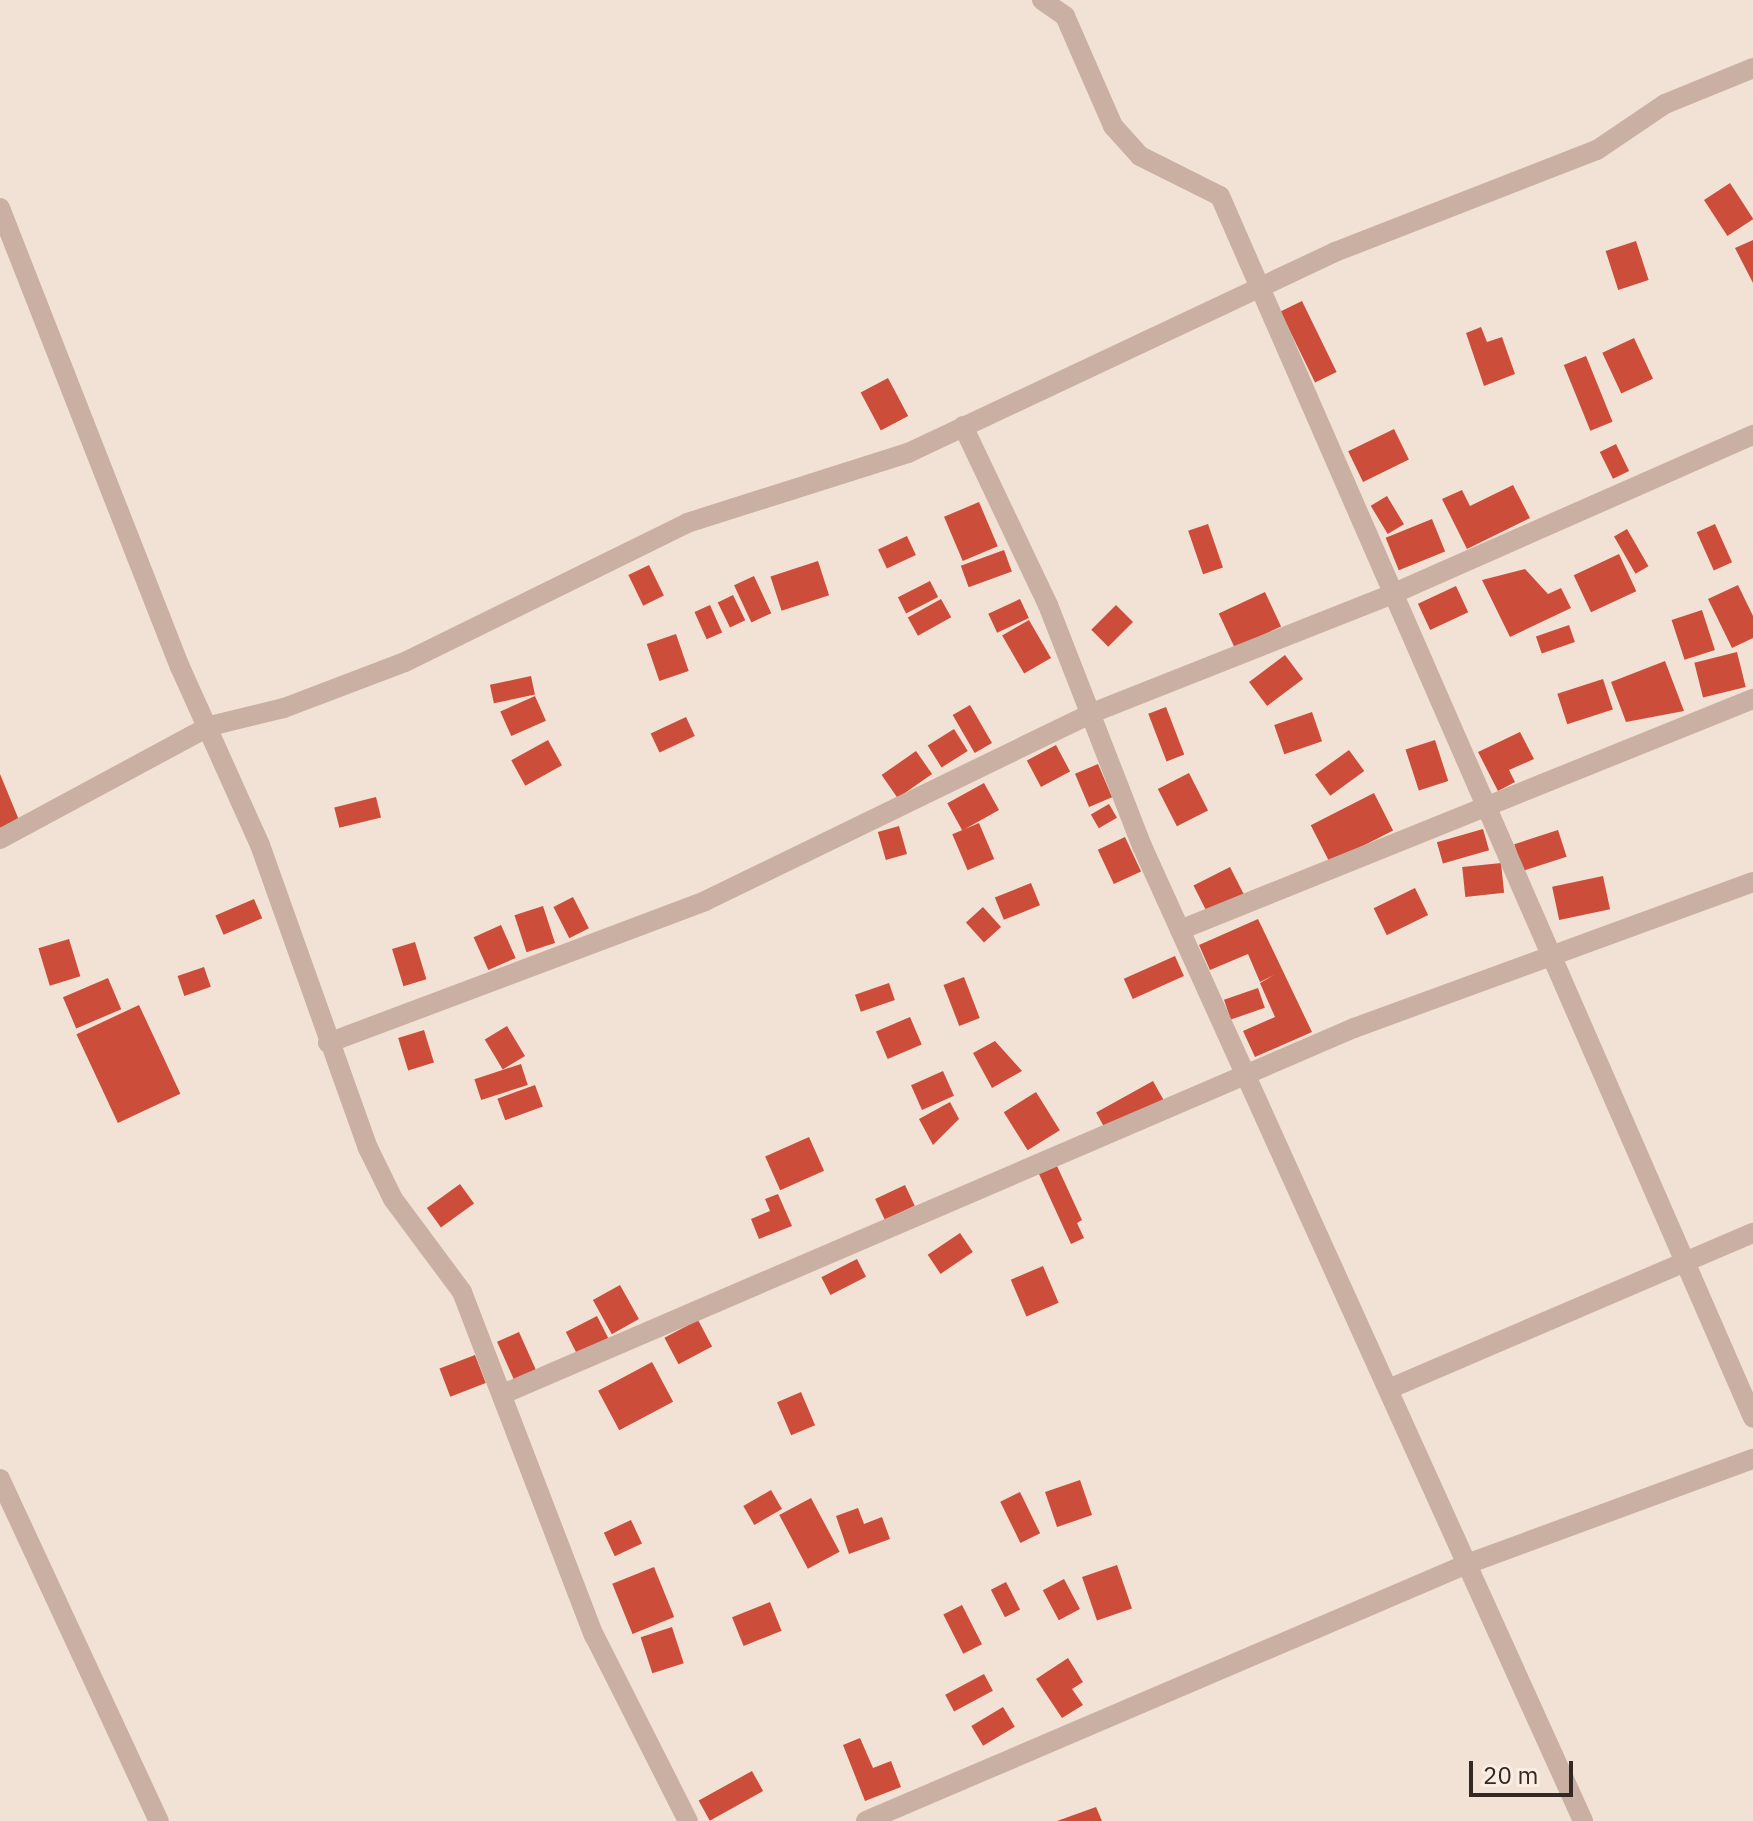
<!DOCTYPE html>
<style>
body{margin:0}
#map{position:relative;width:1753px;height:1821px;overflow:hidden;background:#f2e2d6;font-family:"IBM Plex Sans",sans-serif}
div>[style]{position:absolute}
.building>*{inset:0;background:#cc4e3a;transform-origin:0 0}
.minor>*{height:20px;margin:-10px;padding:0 10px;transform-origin:10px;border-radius:10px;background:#cab0a2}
span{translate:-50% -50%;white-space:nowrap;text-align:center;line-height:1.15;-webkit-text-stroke:7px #faede2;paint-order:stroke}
.scale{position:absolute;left:1469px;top:1761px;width:104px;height:36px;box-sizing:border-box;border:4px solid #342825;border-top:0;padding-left:10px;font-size:24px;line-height:28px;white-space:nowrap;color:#342825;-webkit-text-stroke:6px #faede2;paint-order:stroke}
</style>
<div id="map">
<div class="building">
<div style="left:1730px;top:183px;width:43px;height:31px;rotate:57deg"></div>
<div style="clip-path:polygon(1753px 240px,1753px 283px,1735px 248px)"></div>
<div style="left:1636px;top:241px;width:41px;height:32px;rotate:72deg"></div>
<div style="left:1302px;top:301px;width:79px;height:24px;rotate:64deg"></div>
<div style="clip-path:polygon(1481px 327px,1487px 342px,1502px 337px,1515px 374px,1484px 386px,1466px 333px)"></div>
<div style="left:1634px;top:338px;width:45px;height:35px;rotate:65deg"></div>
<div style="left:1586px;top:356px;width:71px;height:24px;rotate:68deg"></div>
<div style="left:888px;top:378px;width:43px;height:31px;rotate:62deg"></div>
<div style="left:1394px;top:429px;width:34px;height:51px;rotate:64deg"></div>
<div style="left:1616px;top:444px;width:30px;height:18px;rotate:64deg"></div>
<div style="clip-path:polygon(1513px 485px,1530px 518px,1467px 549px,1442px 499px,1462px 490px,1470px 506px)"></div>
<div style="left:1387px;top:496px;width:33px;height:19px;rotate:59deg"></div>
<div style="left:979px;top:502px;width:48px;height:38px;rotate:67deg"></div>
<div style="left:1432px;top:519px;width:35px;height:50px;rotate:68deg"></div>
<div style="left:1208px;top:524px;width:46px;height:21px;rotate:71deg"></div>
<div style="left:1715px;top:524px;width:42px;height:20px;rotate:66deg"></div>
<div style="left:1627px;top:529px;width:43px;height:15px;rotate:60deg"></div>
<div style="left:907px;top:536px;width:21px;height:32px;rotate:65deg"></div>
<div style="left:1004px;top:550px;width:23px;height:46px;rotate:70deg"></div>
<div style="left:1619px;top:554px;width:41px;height:50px;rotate:65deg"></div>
<div style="left:818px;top:561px;width:36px;height:50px;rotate:72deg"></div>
<div style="left:649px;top:565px;width:34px;height:23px;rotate:64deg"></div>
<div style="clip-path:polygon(1525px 569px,1548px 594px,1561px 588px,1571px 608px,1510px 637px,1482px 580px)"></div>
<div style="left:754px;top:576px;width:41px;height:22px;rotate:65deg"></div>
<div style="left:930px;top:581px;width:18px;height:36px;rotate:63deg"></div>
<div style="clip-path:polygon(1738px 585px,1753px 616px,1753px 638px,1732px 648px,1708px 599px)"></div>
<div style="left:1456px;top:586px;width:29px;height:42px;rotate:65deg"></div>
<div style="left:1265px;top:592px;width:38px;height:51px;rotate:65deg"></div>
<div style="left:733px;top:595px;width:28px;height:17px;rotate:64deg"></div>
<div style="left:941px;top:599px;width:21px;height:38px;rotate:61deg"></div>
<div style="left:1020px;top:599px;width:21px;height:35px;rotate:65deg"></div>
<div style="left:710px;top:605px;width:30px;height:17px;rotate:66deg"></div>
<div style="left:1116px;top:605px;width:24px;height:35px;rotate:45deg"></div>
<div style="left:1702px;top:610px;width:42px;height:32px;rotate:72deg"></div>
<div style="left:1029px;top:620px;width:44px;height:31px;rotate:60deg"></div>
<div style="left:1569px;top:625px;width:18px;height:35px;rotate:71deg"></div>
<div style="left:676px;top:634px;width:39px;height:31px;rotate:71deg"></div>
<div style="left:1737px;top:652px;width:36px;height:44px;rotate:76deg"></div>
<div style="left:1285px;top:655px;width:30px;height:45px;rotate:53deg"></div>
<div style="clip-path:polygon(1665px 661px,1684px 711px,1626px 722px,1611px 682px)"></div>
<div style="left:531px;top:676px;width:19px;height:42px;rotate:78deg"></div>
<div style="left:1603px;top:679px;width:32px;height:48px;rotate:72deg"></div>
<div style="left:535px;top:696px;width:27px;height:38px;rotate:66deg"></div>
<div style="left:970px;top:705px;width:44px;height:20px;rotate:60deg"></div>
<div style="left:1166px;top:707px;width:51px;height:19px;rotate:69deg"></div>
<div style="left:1312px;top:712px;width:31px;height:40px;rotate:71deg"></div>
<div style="left:686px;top:717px;width:21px;height:39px;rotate:65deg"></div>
<div style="left:954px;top:729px;width:26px;height:31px;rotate:58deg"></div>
<div style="clip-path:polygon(1520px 732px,1534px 759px,1509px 770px,1515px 782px,1498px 791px,1478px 752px)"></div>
<div style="left:548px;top:740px;width:29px;height:42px;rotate:61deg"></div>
<div style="left:1435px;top:740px;width:43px;height:31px;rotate:72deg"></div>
<div style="left:1056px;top:745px;width:30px;height:33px;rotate:62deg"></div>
<div style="left:1349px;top:750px;width:26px;height:42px;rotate:54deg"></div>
<div style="left:916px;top:751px;width:28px;height:42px;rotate:55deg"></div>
<div style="left:1098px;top:764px;width:36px;height:25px;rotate:67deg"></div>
<div style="left:1189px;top:773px;width:42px;height:35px;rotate:63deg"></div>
<div style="clip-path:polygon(0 774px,19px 820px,0 828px)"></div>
<div style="left:984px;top:783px;width:31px;height:42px;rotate:61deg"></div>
<div style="left:1374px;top:793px;width:42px;height:71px;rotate:63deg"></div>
<div style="left:376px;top:797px;width:21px;height:43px;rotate:76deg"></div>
<div style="left:1109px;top:804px;width:16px;height:21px;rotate:60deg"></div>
<div style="left:979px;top:823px;width:39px;height:29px;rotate:67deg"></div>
<div style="left:899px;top:826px;width:29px;height:22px;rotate:74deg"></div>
<div style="left:1483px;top:829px;width:22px;height:48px;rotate:74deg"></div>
<div style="left:1558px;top:830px;width:28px;height:46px;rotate:72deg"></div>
<div style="left:1125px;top:837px;width:38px;height:30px;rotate:65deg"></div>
<div style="left:1501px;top:863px;width:30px;height:39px;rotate:84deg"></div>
<div style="left:1230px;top:867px;width:33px;height:41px;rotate:63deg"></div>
<div style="left:1603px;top:876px;width:34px;height:52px;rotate:78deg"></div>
<div style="left:1031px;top:883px;width:24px;height:39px;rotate:68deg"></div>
<div style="left:1415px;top:888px;width:30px;height:46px;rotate:64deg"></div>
<div style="left:573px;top:897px;width:35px;height:22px;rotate:63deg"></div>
<div style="left:254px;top:899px;width:21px;height:42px;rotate:67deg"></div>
<div style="left:543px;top:906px;width:39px;height:30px;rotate:72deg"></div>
<div style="left:983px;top:907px;width:27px;height:23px;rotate:48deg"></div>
<div style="clip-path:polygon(1258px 919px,1312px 1032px,1255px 1057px,1243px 1031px,1275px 1017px,1260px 983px,1274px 975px,1260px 982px,1248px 954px,1210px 970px,1199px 945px)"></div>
<div style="left:501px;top:925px;width:36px;height:30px;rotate:66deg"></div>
<div style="left:69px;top:939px;width:39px;height:32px;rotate:73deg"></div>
<div style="left:415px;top:942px;width:39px;height:24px;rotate:73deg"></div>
<div style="left:1175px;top:956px;width:22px;height:56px;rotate:66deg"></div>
<div style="left:204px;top:967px;width:21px;height:28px;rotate:71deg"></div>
<div style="left:964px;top:977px;width:44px;height:22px;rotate:69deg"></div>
<div style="left:108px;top:978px;width:34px;height:49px;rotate:67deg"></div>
<div style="left:889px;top:983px;width:18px;height:36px;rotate:71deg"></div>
<div style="left:1258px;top:988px;width:21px;height:36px;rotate:71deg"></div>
<div style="left:139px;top:1005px;width:98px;height:69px;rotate:65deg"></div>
<div style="left:910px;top:1017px;width:30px;height:37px;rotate:67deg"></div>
<div style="left:507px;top:1026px;width:35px;height:26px;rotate:59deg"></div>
<div style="left:424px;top:1030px;width:34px;height:27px;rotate:73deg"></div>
<div style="clip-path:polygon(995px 1041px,1022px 1071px,992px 1088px,973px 1053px)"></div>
<div style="left:521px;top:1064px;width:22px;height:49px;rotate:72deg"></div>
<div style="left:943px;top:1071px;width:27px;height:35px;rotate:66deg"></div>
<div style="left:1153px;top:1081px;width:23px;height:65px;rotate:61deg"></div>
<div style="left:535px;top:1085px;width:23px;height:40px;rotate:70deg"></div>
<div style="left:1036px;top:1092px;width:45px;height:38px;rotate:58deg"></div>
<div style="clip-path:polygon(950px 1102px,959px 1119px,933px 1145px,919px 1119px)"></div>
<div style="left:809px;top:1137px;width:37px;height:48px;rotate:66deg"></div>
<div style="clip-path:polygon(1057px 1166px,1082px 1220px,1077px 1223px,1084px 1238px,1071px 1244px,1039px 1174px)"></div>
<div style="left:460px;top:1184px;width:24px;height:41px;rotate:54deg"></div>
<div style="left:905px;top:1185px;width:23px;height:33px;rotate:65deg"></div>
<div style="clip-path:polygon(778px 1194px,792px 1226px,759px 1239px,751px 1219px,770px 1211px,765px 1199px)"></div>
<div style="left:960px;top:1233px;width:23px;height:39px;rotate:56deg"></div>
<div style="left:857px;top:1259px;width:20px;height:40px;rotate:63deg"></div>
<div style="left:1043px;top:1266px;width:40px;height:35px;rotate:67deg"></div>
<div style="left:620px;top:1285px;width:39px;height:31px;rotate:61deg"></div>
<div style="left:597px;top:1316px;width:25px;height:35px;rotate:63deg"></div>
<div style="left:698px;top:1320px;width:30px;height:38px;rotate:62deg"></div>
<div style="left:519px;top:1332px;width:42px;height:24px;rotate:66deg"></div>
<div style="left:475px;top:1355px;width:30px;height:38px;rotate:69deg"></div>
<div style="left:652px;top:1362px;width:45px;height:61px;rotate:62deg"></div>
<div style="left:801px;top:1392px;width:36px;height:26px;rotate:67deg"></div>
<div style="left:1080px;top:1480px;width:37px;height:37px;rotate:71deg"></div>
<div style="left:771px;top:1490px;width:22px;height:32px;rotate:60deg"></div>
<div style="left:1020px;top:1492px;width:46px;height:22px;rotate:64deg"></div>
<div style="left:811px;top:1498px;width:61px;height:36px;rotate:62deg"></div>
<div style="clip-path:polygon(858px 1508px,864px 1524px,882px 1517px,890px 1539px,849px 1554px,836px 1516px)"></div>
<div style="left:631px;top:1520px;width:26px;height:30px;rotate:65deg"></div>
<div style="left:1117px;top:1565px;width:46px;height:37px;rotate:71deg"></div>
<div style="left:654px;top:1567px;width:54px;height:45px;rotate:68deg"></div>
<div style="left:1064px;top:1579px;width:34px;height:24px;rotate:62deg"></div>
<div style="left:1006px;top:1582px;width:31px;height:17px;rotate:63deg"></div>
<div style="left:770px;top:1602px;width:31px;height:41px;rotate:68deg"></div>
<div style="left:962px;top:1605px;width:44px;height:21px;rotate:63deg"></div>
<div style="left:672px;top:1627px;width:38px;height:33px;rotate:72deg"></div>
<div style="clip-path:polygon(1068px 1658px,1083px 1682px,1072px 1689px,1083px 1705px,1062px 1718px,1036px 1679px)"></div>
<div style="left:984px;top:1674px;width:19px;height:44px;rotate:62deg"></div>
<div style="left:1003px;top:1707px;width:23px;height:37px;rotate:59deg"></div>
<div style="clip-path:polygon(860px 1738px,873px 1768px,891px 1761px,901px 1787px,865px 1801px,843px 1745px)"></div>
<div style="left:752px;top:1771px;width:23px;height:61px;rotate:61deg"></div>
<div style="clip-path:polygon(1096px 1807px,1102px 1821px,1057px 1821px)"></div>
</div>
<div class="minor">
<div style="left:1042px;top:0;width:28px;rotate:35deg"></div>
<div style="left:1065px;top:16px;width:120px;rotate:66.4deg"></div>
<div style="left:1113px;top:126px;width:40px;rotate:48deg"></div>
<div style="left:1140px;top:156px;width:89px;rotate:26.6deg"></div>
<div style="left:1220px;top:196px;width:1333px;rotate:66.43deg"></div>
<div style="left:0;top:208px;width:493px;rotate:68.6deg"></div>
<div style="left:180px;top:667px;width:195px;rotate:65.8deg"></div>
<div style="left:260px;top:845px;width:322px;rotate:70.4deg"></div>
<div style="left:368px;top:1148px;width:57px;rotate:63.9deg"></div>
<div style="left:393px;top:1199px;width:116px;rotate:53.4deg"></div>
<div style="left:462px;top:1292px;width:368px;rotate:69deg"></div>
<div style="left:594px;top:1635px;width:208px;rotate:63.2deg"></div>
<div style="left:963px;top:426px;width:198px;rotate:64.6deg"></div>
<div style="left:1048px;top:605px;width:259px;rotate:68.7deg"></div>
<div style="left:1142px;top:846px;width:1070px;rotate:65.66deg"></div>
<div style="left:0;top:839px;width:238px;rotate:-28.3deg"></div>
<div style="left:210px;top:726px;width:76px;rotate:-13.7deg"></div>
<div style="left:284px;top:708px;width:129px;rotate:-20.8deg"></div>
<div style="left:405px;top:662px;width:314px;rotate:-26.2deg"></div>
<div style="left:687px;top:523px;width:232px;rotate:-17.6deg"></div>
<div style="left:908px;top:453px;width:472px;rotate:-25.2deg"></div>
<div style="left:1335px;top:252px;width:281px;rotate:-21.3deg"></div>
<div style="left:1597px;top:150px;width:82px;rotate:-34.1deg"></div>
<div style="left:1665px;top:104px;width:95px;rotate:-22.2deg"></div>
<div style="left:1180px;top:930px;width:618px;rotate:-21.96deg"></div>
<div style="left:328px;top:1043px;width:403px;rotate:-20.6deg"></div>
<div style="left:705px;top:901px;width:430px;rotate:-25.9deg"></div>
<div style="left:1092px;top:713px;width:321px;rotate:-21.6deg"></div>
<div style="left:1390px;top:595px;width:397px;rotate:-23.8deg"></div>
<div style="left:1391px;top:1388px;width:394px;rotate:-23.2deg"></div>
<div style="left:503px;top:1394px;width:926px;rotate:-23.27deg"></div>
<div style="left:1354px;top:1028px;width:425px;rotate:-20.1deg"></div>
<div style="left:0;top:1479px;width:377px;rotate:65.1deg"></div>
<div style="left:866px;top:1821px;width:654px;rotate:-23.15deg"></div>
<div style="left:1467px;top:1564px;width:305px;rotate:-20.2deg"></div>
</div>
<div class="scale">20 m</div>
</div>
